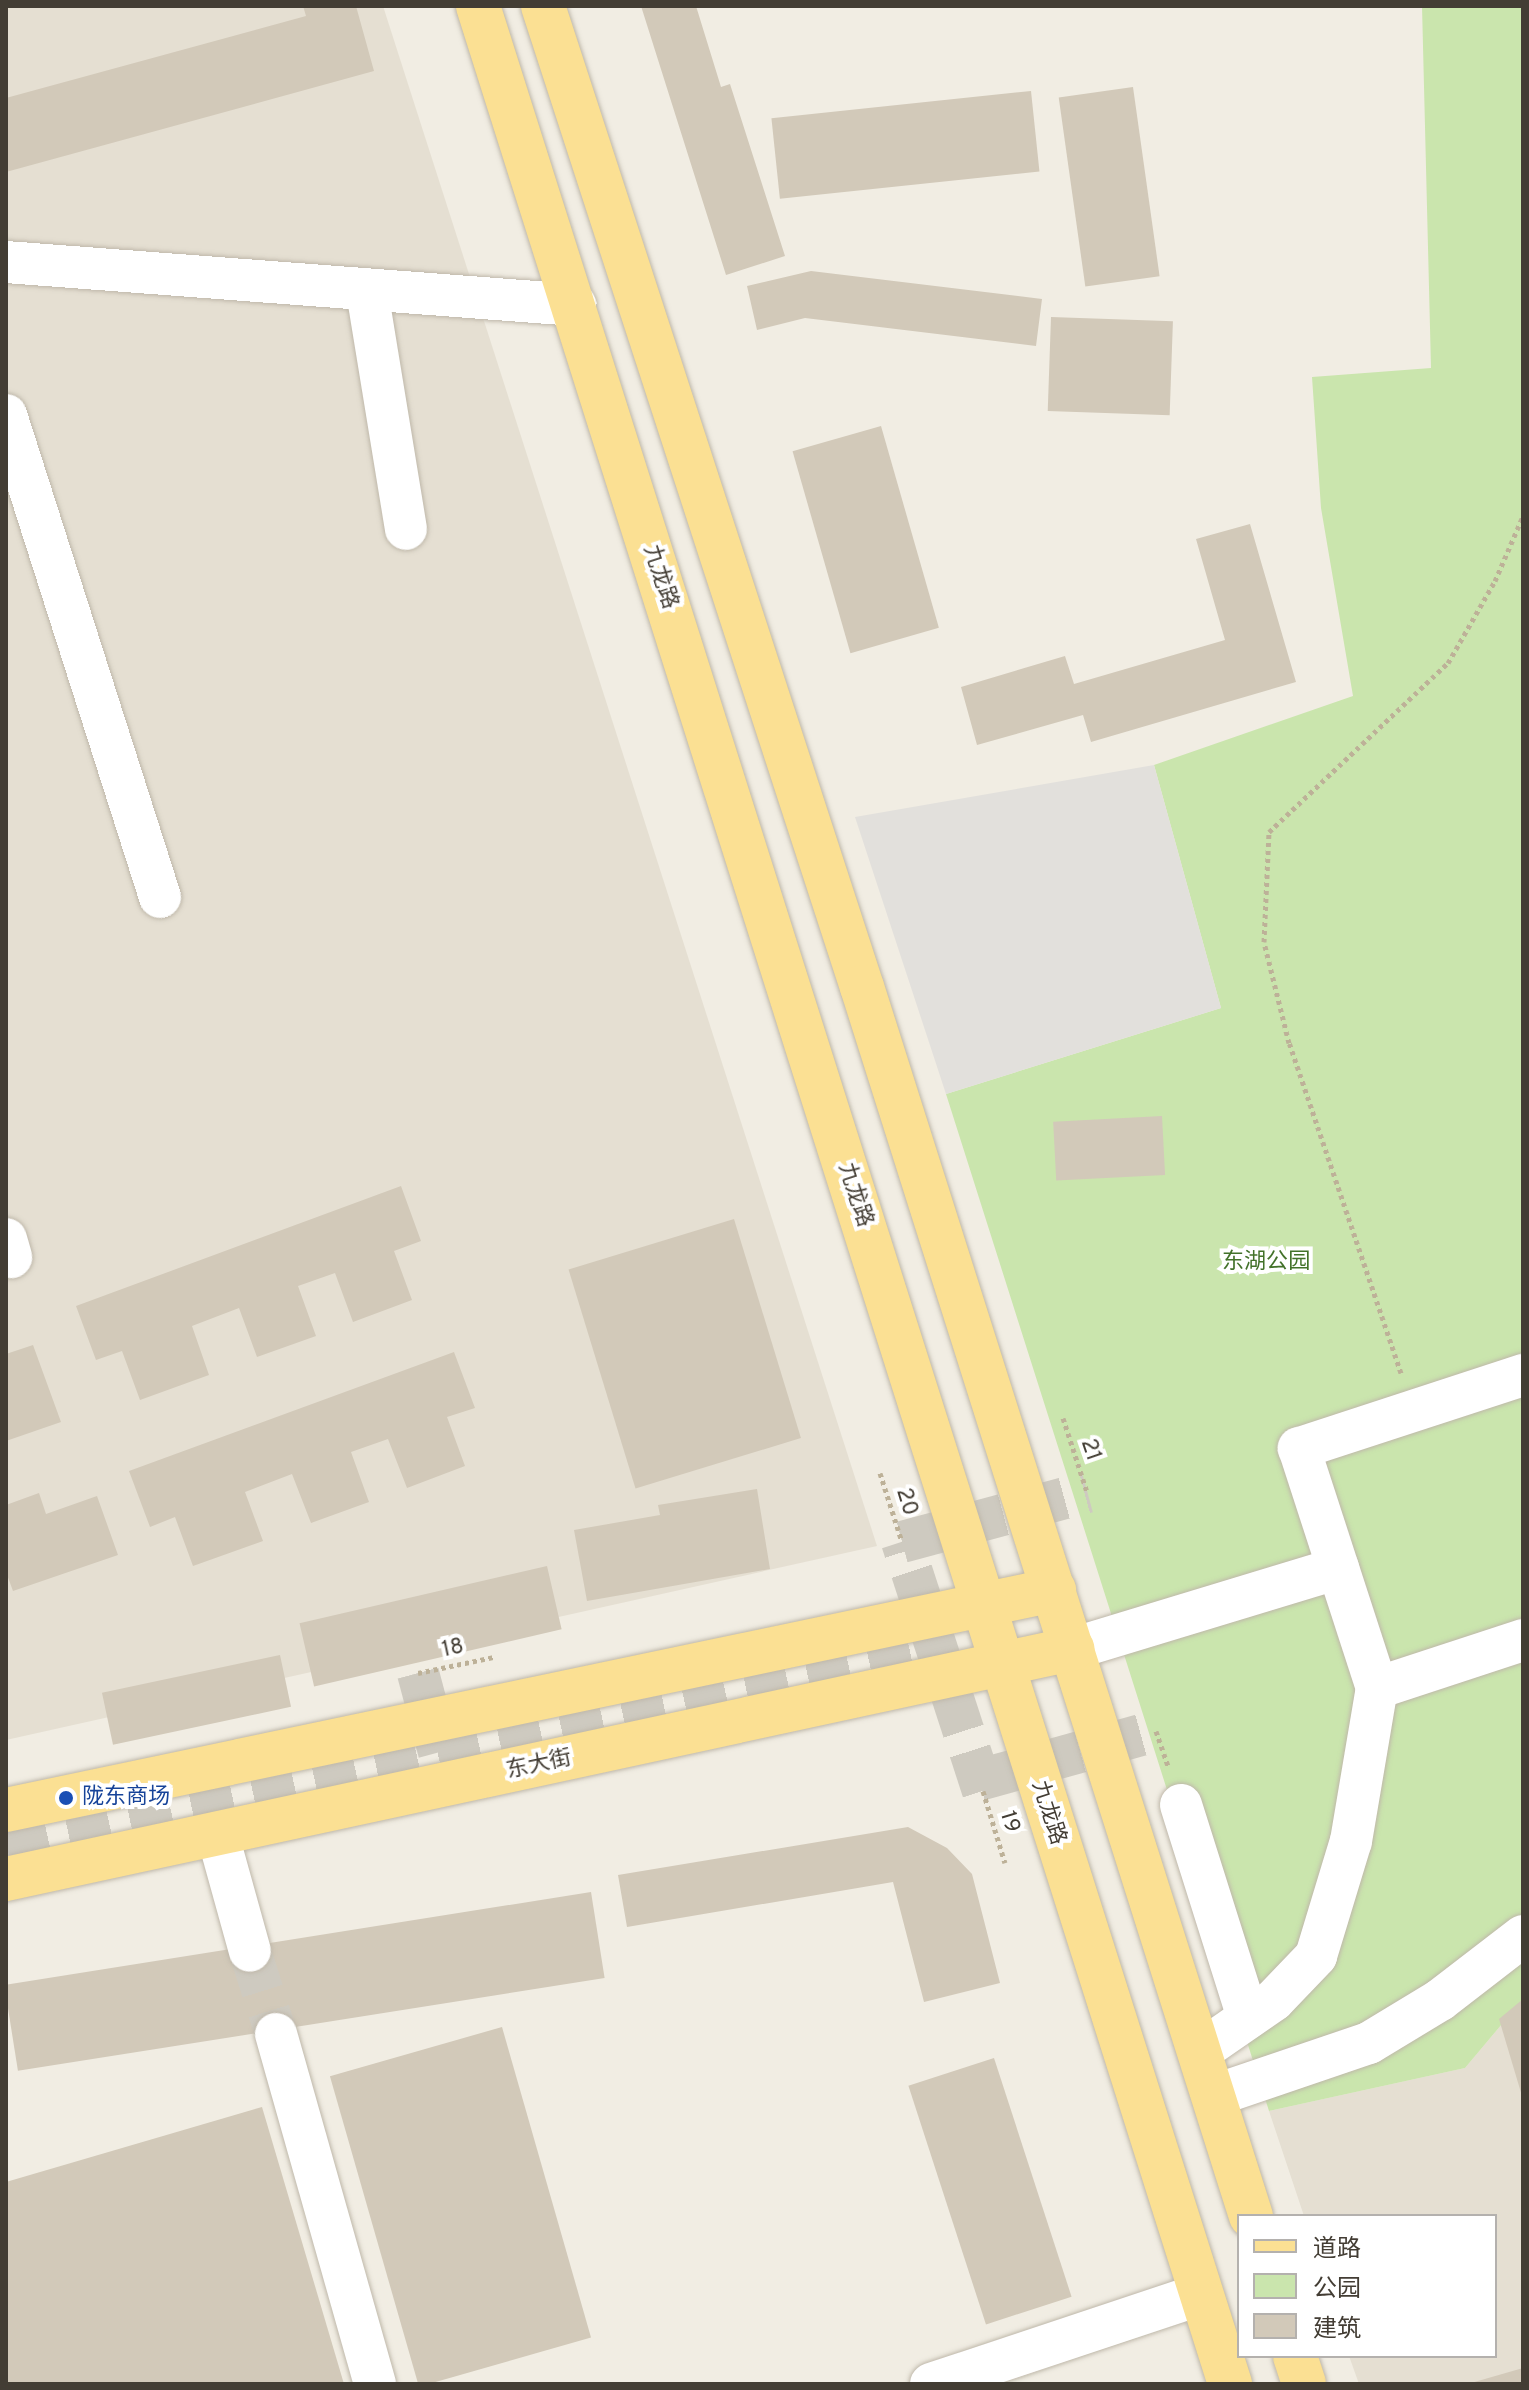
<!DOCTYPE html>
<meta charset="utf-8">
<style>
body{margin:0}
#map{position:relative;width:1529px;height:2390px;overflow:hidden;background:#f1ede3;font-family:Overpass,"Noto Sans SC",sans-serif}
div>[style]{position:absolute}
.residential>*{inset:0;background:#e5dfd2}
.green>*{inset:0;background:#cae5ad}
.parking>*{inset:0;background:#e2e0dc}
.building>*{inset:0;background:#d2c9b9;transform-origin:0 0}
.minor-tunnel>*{height:42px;margin-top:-21px;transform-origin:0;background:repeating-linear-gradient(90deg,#cecac0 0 42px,transparent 0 63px)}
.path>*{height:5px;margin-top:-2.5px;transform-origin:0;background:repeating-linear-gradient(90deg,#bdb198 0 4px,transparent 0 8px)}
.roads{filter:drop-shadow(0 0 2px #bfb8aa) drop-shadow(0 0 2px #bfb8aa)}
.minor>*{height:42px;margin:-21px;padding:0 21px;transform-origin:21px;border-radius:21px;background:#fff}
.major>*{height:44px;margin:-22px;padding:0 22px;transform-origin:22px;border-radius:22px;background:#fbe093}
.dots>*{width:22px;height:22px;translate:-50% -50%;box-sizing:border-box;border:4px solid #fff;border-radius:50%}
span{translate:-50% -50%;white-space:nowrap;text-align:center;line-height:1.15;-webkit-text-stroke:8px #fff;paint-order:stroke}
.street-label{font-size:22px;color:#433d34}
.park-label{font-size:22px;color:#43722a}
.transit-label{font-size:22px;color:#164399}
.left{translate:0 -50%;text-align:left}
.frame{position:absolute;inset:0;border:8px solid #433d34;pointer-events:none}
.legend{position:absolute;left:1237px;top:2214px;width:260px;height:144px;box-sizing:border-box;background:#fff;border:2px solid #b4b1ae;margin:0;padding:10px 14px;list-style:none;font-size:24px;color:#433d34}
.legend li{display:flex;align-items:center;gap:16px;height:40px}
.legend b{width:40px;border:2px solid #b4b1ae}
</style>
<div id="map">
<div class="residential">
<div style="clip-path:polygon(6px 6px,383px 6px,877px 1546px,6px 1740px)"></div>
<div style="clip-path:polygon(1523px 1999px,1523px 2384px,1359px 2384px,1349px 2356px,1495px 2356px,1495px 2216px,1304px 2216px,1269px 2111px,1465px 2068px)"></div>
</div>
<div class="green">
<div style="clip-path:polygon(1422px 6px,1523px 6px,1523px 1999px,1465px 2068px,1269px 2111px,946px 1094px,1221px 1008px,1154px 765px,1353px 696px,1321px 508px,1312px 377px,1431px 368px)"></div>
</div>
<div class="parking">
<div style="clip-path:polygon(1154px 765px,1221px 1008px,946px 1094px,855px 817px)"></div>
</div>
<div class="building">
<div style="clip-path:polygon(303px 6px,356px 6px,374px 71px,6px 172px,6px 98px,306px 16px)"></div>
<div style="clip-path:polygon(641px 6px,696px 6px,721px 87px,730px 84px,785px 256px,726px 275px)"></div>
<div style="left:1133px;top:87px;width:191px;height:75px;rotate:82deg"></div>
<div style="left:1031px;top:91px;width:81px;height:261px;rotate:84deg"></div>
<div style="clip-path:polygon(811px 271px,1042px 299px,1036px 346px,805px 318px,757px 330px,747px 286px)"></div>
<div style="left:1051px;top:317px;width:122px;height:94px;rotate:2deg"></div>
<div style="left:881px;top:426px;width:210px;height:92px;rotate:74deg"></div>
<div style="clip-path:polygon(1250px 524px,1296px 682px,1091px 742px,1083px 715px,977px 745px,961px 687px,1065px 656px,1074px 684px,1225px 640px,1196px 539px)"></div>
<div style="left:1162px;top:1116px;width:59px;height:109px;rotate:87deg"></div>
<div style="clip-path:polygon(401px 1186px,421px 1241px,394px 1251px,412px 1300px,353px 1322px,335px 1273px,298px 1286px,316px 1336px,257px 1357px,239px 1308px,192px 1326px,209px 1375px,140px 1400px,122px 1351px,96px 1360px,76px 1306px)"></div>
<div style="left:734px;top:1219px;width:229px;height:173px;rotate:73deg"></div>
<div style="clip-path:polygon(33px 1345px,61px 1422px,6px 1441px,6px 1354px)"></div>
<div style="clip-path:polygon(454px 1352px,475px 1408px,447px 1417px,465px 1466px,407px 1488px,388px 1439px,351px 1452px,369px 1502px,311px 1523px,292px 1474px,245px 1492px,263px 1541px,193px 1566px,175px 1517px,150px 1527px,129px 1471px)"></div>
<div style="clip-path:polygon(757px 1489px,770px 1569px,587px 1601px,574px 1530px,660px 1515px,658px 1505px)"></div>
<div style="clip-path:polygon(39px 1493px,46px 1514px,97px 1496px,118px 1555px,13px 1591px,6px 1572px,6px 1505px)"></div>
<div style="left:547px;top:1566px;width:65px;height:254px;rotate:77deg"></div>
<div style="left:280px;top:1655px;width:53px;height:182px;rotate:78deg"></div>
<div style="clip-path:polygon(908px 1827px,947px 1848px,972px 1874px,1000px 1983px,924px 2002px,893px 1882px,627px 1927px,618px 1875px)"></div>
<div style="left:591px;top:1892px;width:87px;height:594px;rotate:81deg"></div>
<div style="clip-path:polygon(1523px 1999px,1523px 2095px,1522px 2096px,1499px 2019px)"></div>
<div style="left:502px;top:2027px;width:323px;height:179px;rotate:74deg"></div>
<div style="left:994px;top:2058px;width:251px;height:90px;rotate:72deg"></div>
<div style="clip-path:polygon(262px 2107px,344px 2384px,6px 2384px,6px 2182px)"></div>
<div style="clip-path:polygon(1523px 2368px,1523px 2384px,1471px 2384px,1471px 2383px)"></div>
</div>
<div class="minor-tunnel">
<div style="left:418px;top:1673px;width:82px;rotate:75.1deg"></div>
<div style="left:979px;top:1780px;width:184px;rotate:-15.5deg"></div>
<div style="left:983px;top:1791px;width:262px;rotate:-108deg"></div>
<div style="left:902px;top:1542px;width:192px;rotate:-15.1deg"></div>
<div style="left:6px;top:1843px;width:950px;rotate:-12.22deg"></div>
<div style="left:250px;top:1951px;width:87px;rotate:72.6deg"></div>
</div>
<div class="path">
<div style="left:1401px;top:1373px;width:348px;rotate:-108.7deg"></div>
<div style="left:1289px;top:1043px;width:104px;rotate:-103.9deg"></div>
<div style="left:1264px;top:942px;width:110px;rotate:-87.4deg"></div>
<div style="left:1269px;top:832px;width:246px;rotate:-43.4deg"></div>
<div style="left:1448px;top:663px;width:95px;rotate:-60.2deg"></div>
<div style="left:1495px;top:581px;width:71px;rotate:-66.7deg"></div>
<div style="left:1063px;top:1418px;width:78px;rotate:72deg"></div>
<div style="left:880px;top:1473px;width:72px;rotate:72.3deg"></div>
<div style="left:418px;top:1673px;width:78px;rotate:-11.9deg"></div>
<div style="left:1156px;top:1731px;width:37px;rotate:71deg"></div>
<div style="left:983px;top:1791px;width:75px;rotate:73deg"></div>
</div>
<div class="roads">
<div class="minor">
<div style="left:6px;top:262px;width:571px;rotate:4.32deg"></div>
<div style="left:367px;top:291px;width:241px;rotate:80.7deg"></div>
<div style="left:6px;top:415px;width:506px;rotate:72.28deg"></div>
<div style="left:6px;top:1239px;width:19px;rotate:74deg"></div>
<div style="left:1523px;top:1375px;width:236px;rotate:161.9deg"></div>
<div style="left:1299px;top:1448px;width:252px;rotate:72deg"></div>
<div style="left:1377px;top:1688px;width:154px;rotate:-18.2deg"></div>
<div style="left:1072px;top:1649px;width:278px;rotate:-16.9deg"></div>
<div style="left:1181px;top:1805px;width:223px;rotate:72.5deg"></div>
<div style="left:218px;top:1836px;width:119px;rotate:74.5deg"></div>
<div style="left:276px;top:2034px;width:364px;rotate:74.2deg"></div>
<div style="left:1199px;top:2052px;width:91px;rotate:-34.7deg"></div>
<div style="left:1274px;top:2000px;width:61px;rotate:-46.3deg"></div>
<div style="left:1316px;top:1956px;width:120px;rotate:-73.1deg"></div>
<div style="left:1351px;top:1841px;width:155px;rotate:-80.4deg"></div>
<div style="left:1213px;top:2096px;width:165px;rotate:-18.8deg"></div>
<div style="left:1369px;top:2043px;width:83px;rotate:-31.2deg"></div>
<div style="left:1440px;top:2000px;width:105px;rotate:-37.6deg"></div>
<div style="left:931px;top:2384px;width:285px;rotate:-18.4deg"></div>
</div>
<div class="major">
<div style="left:478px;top:6px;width:2494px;rotate:72.45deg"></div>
<div style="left:543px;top:6px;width:1032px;rotate:71.99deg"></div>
<div style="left:862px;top:987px;width:1289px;rotate:72.44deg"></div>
<div style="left:6px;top:1810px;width:1071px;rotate:-11.86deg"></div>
<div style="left:6px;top:1879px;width:1091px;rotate:-12.18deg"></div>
<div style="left:1295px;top:2356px;width:29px;rotate:72deg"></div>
</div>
</div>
<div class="dots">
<div style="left:66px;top:1798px;background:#1a4fb4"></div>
</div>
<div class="street-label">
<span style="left:660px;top:577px;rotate:72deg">九龙路</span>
<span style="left:855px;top:1195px;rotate:72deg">九龙路</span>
<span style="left:1090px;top:1450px;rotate:71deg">21</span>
<span style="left:906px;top:1502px;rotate:73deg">20</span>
<span style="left:453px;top:1649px;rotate:-12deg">18</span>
<span style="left:539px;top:1765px;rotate:-12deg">东大街</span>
<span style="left:1048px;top:1813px;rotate:72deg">九龙路</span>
<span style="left:1009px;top:1822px;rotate:73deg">19</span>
</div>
<div class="park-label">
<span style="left:1266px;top:1263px">东湖公园</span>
</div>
<div class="transit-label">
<span class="left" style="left:82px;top:1798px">陇东商场</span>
</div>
<div class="frame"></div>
<ul class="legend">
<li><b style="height:10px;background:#fbe093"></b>道路</li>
<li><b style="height:22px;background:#cae5ad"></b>公园</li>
<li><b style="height:22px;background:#d2c9b9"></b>建筑</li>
</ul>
</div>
